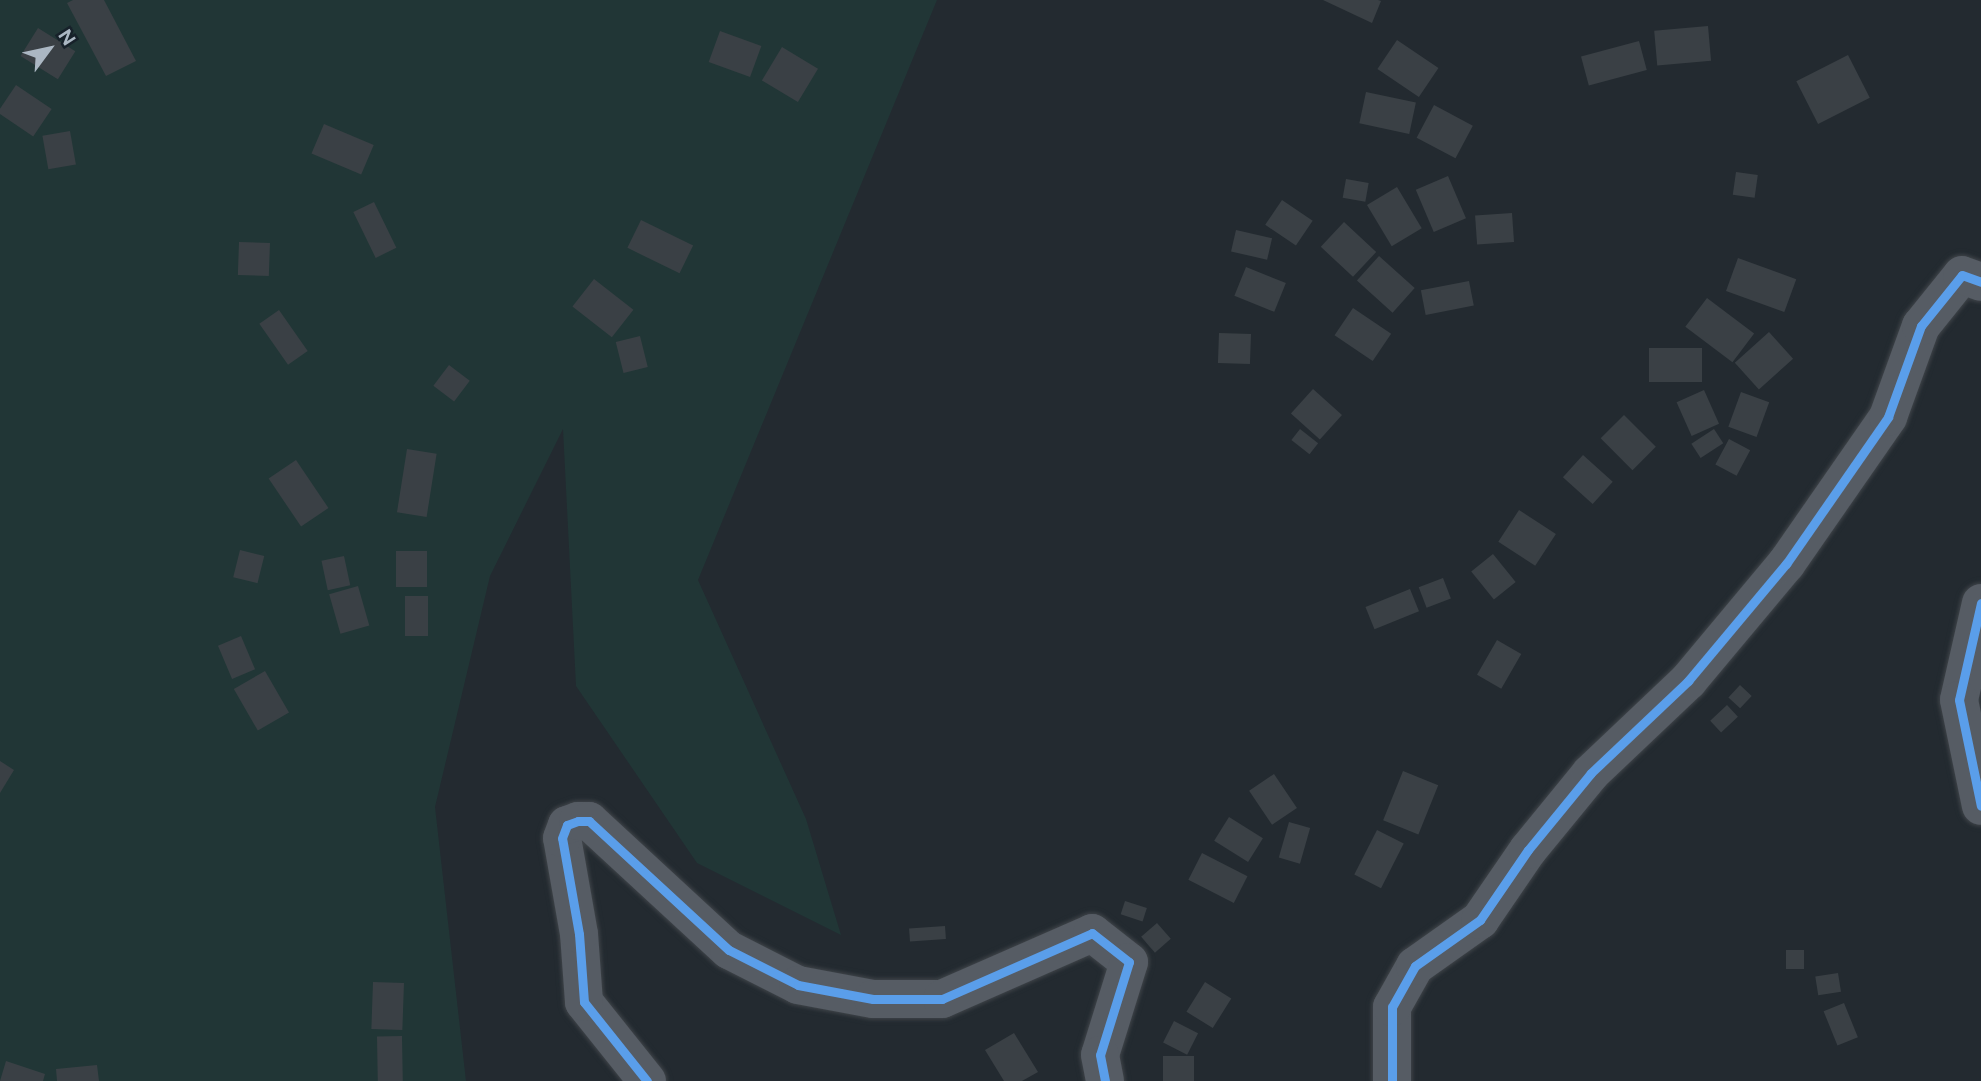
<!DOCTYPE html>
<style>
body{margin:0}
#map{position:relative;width:1981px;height:1081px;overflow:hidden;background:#232a30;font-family:Figtree,sans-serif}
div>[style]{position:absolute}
.green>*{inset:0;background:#213636}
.building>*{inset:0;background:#3a4045;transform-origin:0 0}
.roads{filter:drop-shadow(0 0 2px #3f4449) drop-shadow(0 0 2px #3f4449)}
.secondary>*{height:38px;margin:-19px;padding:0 19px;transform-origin:19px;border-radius:19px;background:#565c64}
.cycleway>*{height:9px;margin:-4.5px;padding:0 4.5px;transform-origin:4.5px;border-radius:4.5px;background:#5a9eea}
span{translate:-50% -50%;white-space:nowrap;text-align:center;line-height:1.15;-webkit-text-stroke:5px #17212a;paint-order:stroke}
.north{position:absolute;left:14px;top:14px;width:70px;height:70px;-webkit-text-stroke:5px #17212a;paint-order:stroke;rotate:57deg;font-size:19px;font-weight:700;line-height:28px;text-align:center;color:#abb7c3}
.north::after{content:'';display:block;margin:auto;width:24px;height:32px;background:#abb7c3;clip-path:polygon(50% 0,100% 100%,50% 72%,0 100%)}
</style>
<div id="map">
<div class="green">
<div style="clip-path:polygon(0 0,937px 0,698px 580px,806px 819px,841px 935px,697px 863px,576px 686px,563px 429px,490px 576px,435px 807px,466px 1081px,0 1081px)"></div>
</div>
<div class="building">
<div style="clip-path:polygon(73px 0,104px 0,136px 61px,106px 76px,67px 3px)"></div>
<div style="clip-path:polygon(1323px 0,1378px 0,1381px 1px,1372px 23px)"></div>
<div style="left:1708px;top:26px;width:35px;height:54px;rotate:85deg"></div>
<div style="left:38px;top:28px;width:44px;height:33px;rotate:32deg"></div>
<div style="left:720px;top:31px;width:44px;height:33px;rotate:20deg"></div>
<div style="left:1397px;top:40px;width:50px;height:35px;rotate:34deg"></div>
<div style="left:1639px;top:41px;width:30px;height:60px;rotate:75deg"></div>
<div style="left:782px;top:47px;width:42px;height:39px;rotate:31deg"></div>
<div style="left:1848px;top:55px;width:48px;height:58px;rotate:63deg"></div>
<div style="left:16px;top:85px;width:43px;height:33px;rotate:34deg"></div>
<div style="left:1366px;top:92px;width:51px;height:32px;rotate:12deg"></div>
<div style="left:1434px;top:105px;width:44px;height:37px;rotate:28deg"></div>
<div style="left:324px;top:124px;width:54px;height:32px;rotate:23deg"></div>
<div style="left:70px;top:131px;width:34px;height:28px;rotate:80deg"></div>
<div style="left:1736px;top:172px;width:22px;height:23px;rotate:8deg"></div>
<div style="left:1448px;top:176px;width:46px;height:35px;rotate:67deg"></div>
<div style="left:1346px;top:179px;width:23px;height:19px;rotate:10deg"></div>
<div style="left:1397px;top:187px;width:48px;height:35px;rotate:59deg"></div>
<div style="left:1282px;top:200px;width:37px;height:30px;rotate:34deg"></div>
<div style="left:374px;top:202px;width:51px;height:23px;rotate:64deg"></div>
<div style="left:1512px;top:213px;width:29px;height:37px;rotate:86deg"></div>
<div style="left:641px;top:220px;width:58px;height:31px;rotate:26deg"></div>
<div style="left:1344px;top:222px;width:44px;height:34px;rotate:43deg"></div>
<div style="left:1236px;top:230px;width:37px;height:22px;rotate:13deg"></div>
<div style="left:239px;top:242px;width:31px;height:33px;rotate:2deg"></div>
<div style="left:1379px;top:256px;width:48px;height:33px;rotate:42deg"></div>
<div style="left:1738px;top:258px;width:62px;height:35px;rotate:20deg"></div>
<div style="left:1246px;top:267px;width:43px;height:31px;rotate:22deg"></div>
<div style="left:594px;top:279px;width:50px;height:35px;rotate:38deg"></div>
<div style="left:1469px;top:281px;width:25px;height:49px;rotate:79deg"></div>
<div style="left:1707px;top:298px;width:59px;height:36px;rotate:37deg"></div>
<div style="left:1353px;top:308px;width:46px;height:33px;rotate:34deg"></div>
<div style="left:279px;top:310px;width:50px;height:24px;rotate:55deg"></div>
<div style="left:1769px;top:332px;width:36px;height:46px;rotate:48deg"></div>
<div style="left:1219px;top:333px;width:32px;height:30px;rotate:2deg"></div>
<div style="left:640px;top:336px;width:32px;height:25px;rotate:76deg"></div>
<div style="left:1649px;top:348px;width:53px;height:34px"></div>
<div style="left:449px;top:365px;width:26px;height:26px;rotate:37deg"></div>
<div style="left:1313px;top:389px;width:39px;height:33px;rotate:42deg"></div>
<div style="left:1704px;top:390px;width:37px;height:30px;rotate:66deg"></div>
<div style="left:1741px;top:392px;width:30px;height:37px;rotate:20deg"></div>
<div style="left:1624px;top:415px;width:45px;height:33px;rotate:45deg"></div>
<div style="left:1300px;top:429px;width:23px;height:14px;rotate:38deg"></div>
<div style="left:1714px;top:429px;width:17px;height:27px;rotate:57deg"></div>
<div style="left:1729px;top:439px;width:24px;height:29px;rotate:28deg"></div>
<div style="left:407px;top:449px;width:30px;height:64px;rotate:9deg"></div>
<div style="left:1583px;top:455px;width:40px;height:30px;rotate:42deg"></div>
<div style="left:296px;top:460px;width:58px;height:33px;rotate:56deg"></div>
<div style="left:1519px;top:510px;width:44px;height:38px;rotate:33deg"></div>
<div style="left:240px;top:550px;width:25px;height:28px;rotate:14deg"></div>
<div style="left:396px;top:551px;width:31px;height:36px"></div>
<div style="left:1493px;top:554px;width:36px;height:28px;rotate:51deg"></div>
<div style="left:344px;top:556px;width:30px;height:23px;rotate:78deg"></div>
<div style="left:1443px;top:578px;width:22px;height:26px;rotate:69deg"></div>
<div style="left:358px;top:586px;width:41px;height:30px;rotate:74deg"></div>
<div style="left:1410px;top:589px;width:24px;height:48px;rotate:68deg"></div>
<div style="left:405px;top:596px;width:23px;height:40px"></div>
<div style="left:241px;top:636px;width:36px;height:25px;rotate:67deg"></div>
<div style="left:1497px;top:640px;width:28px;height:40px;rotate:30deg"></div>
<div style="left:265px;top:671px;width:48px;height:36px;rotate:60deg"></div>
<div style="left:1740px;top:685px;width:16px;height:17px;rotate:43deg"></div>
<div style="left:1727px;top:705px;width:16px;height:23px;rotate:47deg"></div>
<div style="clip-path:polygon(0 761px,14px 770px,0 793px)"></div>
<div style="left:1403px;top:771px;width:38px;height:53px;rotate:22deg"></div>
<div style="left:1274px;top:774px;width:41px;height:30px;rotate:56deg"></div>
<div style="left:1229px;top:817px;width:40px;height:28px;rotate:32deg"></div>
<div style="left:1289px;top:822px;width:22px;height:37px;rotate:16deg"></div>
<div style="left:1377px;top:830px;width:30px;height:50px;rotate:27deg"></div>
<div style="left:1202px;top:853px;width:51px;height:30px;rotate:27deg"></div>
<div style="left:1125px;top:901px;width:23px;height:14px;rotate:18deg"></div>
<div style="left:1157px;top:923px;width:21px;height:21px;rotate:49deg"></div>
<div style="left:945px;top:926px;width:13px;height:36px;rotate:86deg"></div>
<div style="left:1804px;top:950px;width:19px;height:18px;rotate:90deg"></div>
<div style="left:1838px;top:973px;width:19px;height:23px;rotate:81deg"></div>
<div style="left:373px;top:982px;width:31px;height:47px;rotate:2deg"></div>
<div style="left:1205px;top:982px;width:31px;height:35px;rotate:32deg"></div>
<div style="left:1844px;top:1003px;width:37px;height:22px;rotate:68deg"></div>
<div style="left:1174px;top:1021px;width:27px;height:24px;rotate:27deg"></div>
<div style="clip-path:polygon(1014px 1033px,1038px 1072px,1022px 1081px,1004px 1081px,985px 1050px)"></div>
<div style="left:402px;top:1036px;width:45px;height:25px;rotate:89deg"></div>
<div style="left:1163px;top:1056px;width:31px;height:25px"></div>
<div style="clip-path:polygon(6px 1061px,45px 1074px,43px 1081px,0 1081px)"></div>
<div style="clip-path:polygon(97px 1065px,99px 1081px,57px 1081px,56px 1069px)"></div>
</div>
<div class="roads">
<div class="secondary">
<div style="left:1981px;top:603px;width:99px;rotate:102.8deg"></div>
<div style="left:1959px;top:700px;width:108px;rotate:78.3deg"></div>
<div style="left:647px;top:1081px;width:101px;rotate:-128.6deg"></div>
<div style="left:584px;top:1002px;width:68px;rotate:-94.2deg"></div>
<div style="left:579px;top:934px;width:97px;rotate:-100deg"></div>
<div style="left:562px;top:838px;width:14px;rotate:-69deg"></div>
<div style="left:567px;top:825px;width:12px;rotate:-20deg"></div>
<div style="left:578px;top:821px;width:11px"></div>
<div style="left:589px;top:821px;width:190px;rotate:42.7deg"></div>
<div style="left:729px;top:950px;width:77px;rotate:26.9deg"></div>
<div style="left:798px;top:985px;width:76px;rotate:10.6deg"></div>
<div style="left:873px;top:999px;width:69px"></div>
<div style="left:942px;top:999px;width:164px;rotate:-23.7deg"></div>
<div style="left:1092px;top:933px;width:47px;rotate:38.1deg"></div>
<div style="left:1129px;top:962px;width:97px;rotate:107.3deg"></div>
<div style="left:1100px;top:1055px;width:26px;rotate:79deg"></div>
<div style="left:1392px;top:1081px;width:74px;rotate:-90deg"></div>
<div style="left:1392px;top:1007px;width:47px;rotate:-60.7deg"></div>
<div style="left:1415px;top:966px;width:80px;rotate:-35.3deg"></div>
<div style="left:1480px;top:920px;width:85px;rotate:-55.6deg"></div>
<div style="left:1528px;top:850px;width:99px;rotate:-50.7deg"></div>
<div style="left:1591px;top:773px;width:134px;rotate:-43.5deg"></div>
<div style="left:1688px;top:681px;width:153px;rotate:-50.1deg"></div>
<div style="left:1786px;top:564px;width:179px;rotate:-55.2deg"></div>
<div style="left:1888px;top:417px;width:97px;rotate:-70.1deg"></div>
<div style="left:1921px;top:326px;width:65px;rotate:-51.2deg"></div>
<div style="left:1962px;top:275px;width:20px;rotate:20deg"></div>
</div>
</div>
<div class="cycleway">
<div style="left:1981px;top:603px;width:99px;rotate:102.8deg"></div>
<div style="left:1959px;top:700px;width:108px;rotate:78.3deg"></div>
<div style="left:647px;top:1081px;width:101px;rotate:-128.6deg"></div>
<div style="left:584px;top:1002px;width:68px;rotate:-94.2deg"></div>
<div style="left:579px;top:934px;width:97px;rotate:-100deg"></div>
<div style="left:562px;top:838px;width:14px;rotate:-69deg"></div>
<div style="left:567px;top:825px;width:12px;rotate:-20deg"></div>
<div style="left:578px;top:821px;width:11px"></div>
<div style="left:589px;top:821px;width:190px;rotate:42.7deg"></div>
<div style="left:729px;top:950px;width:77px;rotate:26.9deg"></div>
<div style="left:798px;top:985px;width:76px;rotate:10.6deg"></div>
<div style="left:873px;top:999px;width:69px"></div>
<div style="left:942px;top:999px;width:164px;rotate:-23.7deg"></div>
<div style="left:1092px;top:933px;width:47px;rotate:38.1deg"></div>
<div style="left:1129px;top:962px;width:97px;rotate:107.3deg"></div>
<div style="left:1100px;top:1055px;width:26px;rotate:79deg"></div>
<div style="left:1392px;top:1081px;width:74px;rotate:-90deg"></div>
<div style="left:1392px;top:1007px;width:47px;rotate:-60.7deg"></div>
<div style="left:1415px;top:966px;width:80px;rotate:-35.3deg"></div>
<div style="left:1480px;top:920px;width:85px;rotate:-55.6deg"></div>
<div style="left:1528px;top:850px;width:99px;rotate:-50.7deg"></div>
<div style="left:1591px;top:773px;width:134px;rotate:-43.5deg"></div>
<div style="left:1688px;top:681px;width:153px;rotate:-50.1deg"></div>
<div style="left:1786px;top:564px;width:179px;rotate:-55.2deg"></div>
<div style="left:1888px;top:417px;width:97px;rotate:-70.1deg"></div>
<div style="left:1921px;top:326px;width:65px;rotate:-51.2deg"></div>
<div style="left:1962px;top:275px;width:20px;rotate:20deg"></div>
</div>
<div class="north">N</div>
</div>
